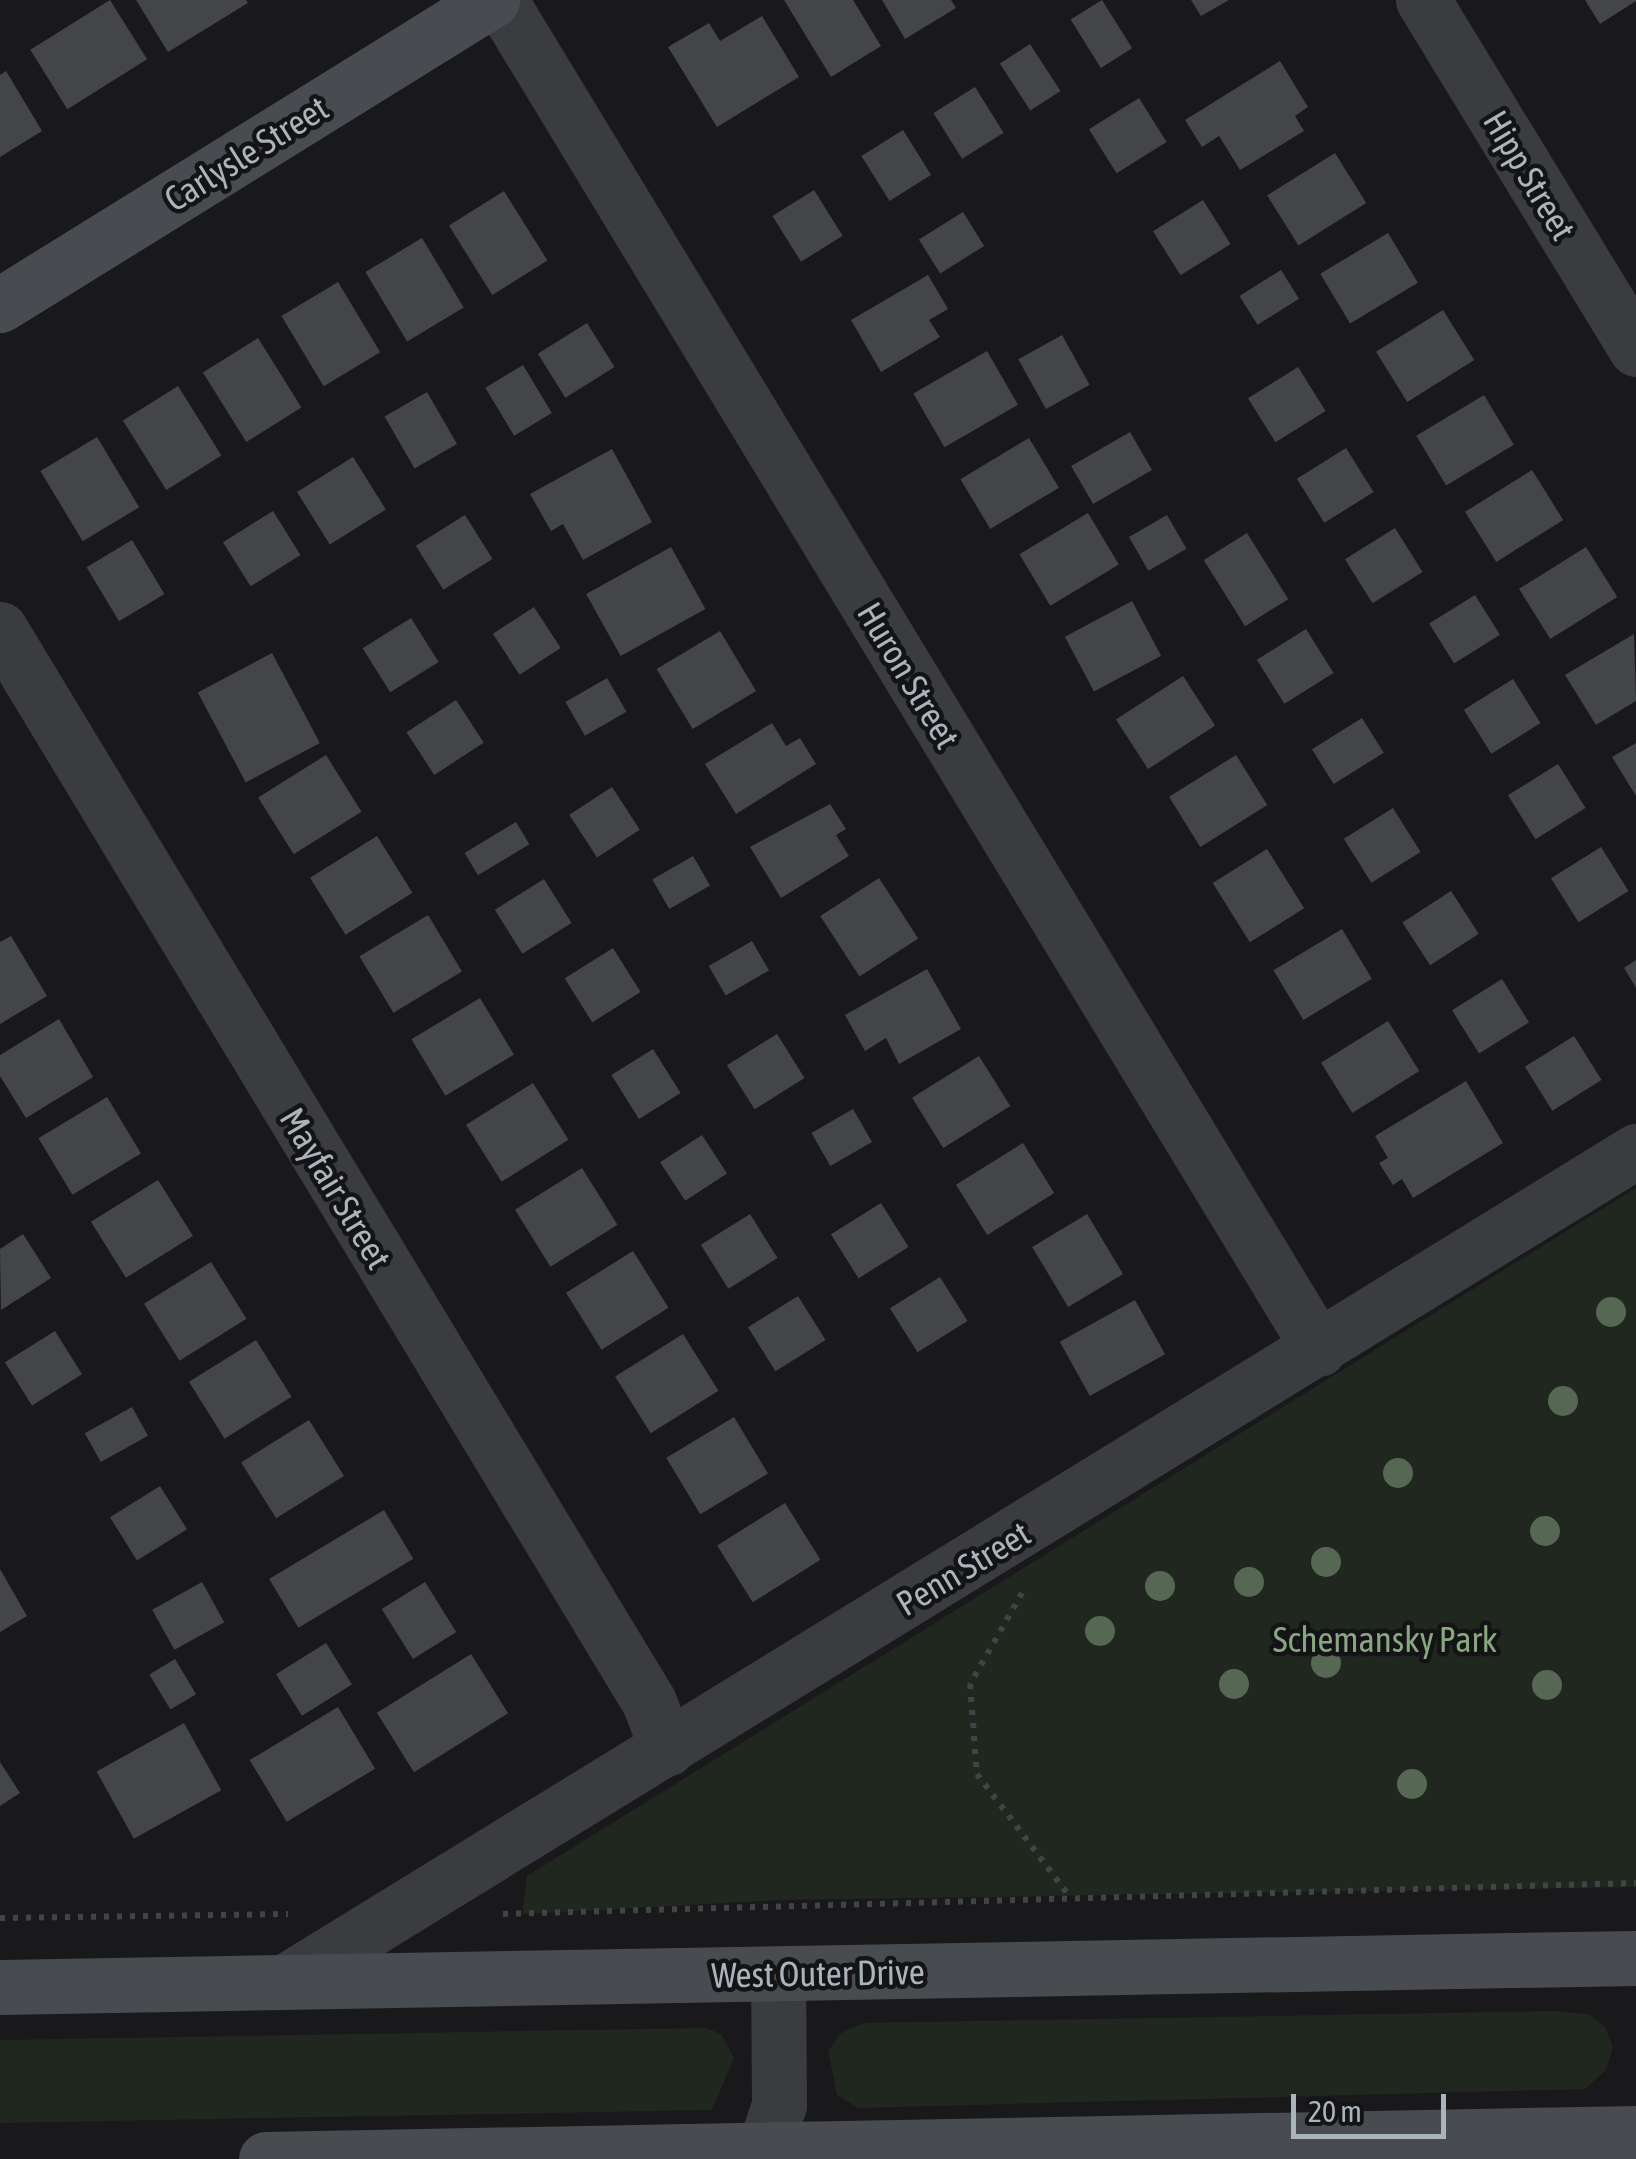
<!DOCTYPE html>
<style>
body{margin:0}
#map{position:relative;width:1636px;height:2159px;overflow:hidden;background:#19191b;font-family:"Asap Condensed",sans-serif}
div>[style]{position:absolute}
.green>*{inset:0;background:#1f271e}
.building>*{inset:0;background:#434548;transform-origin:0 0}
.path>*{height:6px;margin-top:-3px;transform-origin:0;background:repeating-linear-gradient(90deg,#404447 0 5px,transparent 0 13px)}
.street>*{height:55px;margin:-27.5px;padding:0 27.5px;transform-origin:27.5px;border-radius:27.5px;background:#3a3c40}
.secondary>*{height:55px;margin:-27.5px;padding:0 27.5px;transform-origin:27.5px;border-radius:27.5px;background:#484c50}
.trees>*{width:30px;height:30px;margin:-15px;border-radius:50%;background:#566753}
span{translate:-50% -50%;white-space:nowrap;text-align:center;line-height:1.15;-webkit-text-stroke:9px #141416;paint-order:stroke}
.street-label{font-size:35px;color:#abb4bb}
.park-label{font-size:35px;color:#88a781}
.scale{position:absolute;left:1291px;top:2094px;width:155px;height:45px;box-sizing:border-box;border:5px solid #abb4bb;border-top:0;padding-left:12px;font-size:30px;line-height:35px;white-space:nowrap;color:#abb4bb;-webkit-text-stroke:8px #141416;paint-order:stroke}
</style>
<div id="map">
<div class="green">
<div style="clip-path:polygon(1636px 1188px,1636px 1887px,783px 1900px,522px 1914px,527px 1876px)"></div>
<div style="clip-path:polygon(1554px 2011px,1588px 2014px,1605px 2027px,1613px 2047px,1606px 2070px,1585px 2089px,858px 2108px,837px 2095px,828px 2051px,841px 2033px,864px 2023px)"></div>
<div style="clip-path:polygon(706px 2028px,721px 2034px,734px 2058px,712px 2110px,0 2123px,0 2040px)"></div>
</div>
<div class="building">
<div style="left:110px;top:0;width:70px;height:94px;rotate:58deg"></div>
<div style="clip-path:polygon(136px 0,246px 0,248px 3px,168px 52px)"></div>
<div style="clip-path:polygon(784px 0,853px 0,881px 46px,831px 77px)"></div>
<div style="clip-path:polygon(882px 0,951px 0,956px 8px,905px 39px)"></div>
<div style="left:1102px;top:0;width:57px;height:37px;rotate:58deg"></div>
<div style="clip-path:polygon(1191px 0,1229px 0,1201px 16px)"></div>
<div style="clip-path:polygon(1585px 0,1636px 0,1636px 1px,1600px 24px)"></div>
<div style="clip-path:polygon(762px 16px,799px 77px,717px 127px,668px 47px,709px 23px,720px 41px)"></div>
<div style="left:1030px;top:44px;width:56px;height:36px;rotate:57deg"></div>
<div style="clip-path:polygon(1280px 61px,1308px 107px,1295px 116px,1304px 131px,1240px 170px,1219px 136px,1202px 147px,1185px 120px)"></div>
<div style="clip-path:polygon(6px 71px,42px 131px,0 157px,0 75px)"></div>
<div style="left:975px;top:87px;width:54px;height:49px;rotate:58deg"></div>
<div style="left:1139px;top:98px;width:52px;height:59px;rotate:58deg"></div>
<div style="left:903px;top:130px;width:53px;height:49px;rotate:58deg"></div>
<div style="left:1335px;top:153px;width:59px;height:80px;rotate:58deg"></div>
<div style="left:814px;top:190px;width:54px;height:49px;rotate:58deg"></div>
<div style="left:504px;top:191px;width:82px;height:65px;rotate:58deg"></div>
<div style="left:1203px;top:200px;width:52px;height:59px;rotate:58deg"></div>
<div style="left:963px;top:212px;width:40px;height:52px;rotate:58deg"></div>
<div style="left:1388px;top:233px;width:58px;height:79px;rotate:59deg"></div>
<div style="left:422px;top:238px;width:81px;height:66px;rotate:59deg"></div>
<div style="left:1281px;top:270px;width:34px;height:49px;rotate:58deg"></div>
<div style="clip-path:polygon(928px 275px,948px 309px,929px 320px,940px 337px,881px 372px,851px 320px)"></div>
<div style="left:338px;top:282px;width:82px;height:66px;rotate:59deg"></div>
<div style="left:1443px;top:310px;width:59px;height:79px;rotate:58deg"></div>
<div style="left:587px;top:323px;width:52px;height:58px;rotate:58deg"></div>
<div style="left:1062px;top:335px;width:57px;height:50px;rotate:61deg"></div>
<div style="left:258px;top:338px;width:82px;height:65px;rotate:58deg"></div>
<div style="left:987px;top:351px;width:62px;height:85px;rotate:60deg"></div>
<div style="left:523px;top:365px;width:56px;height:44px;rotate:59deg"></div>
<div style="left:1298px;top:367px;width:52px;height:59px;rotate:58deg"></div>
<div style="left:178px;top:386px;width:82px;height:65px;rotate:58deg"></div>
<div style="left:427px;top:392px;width:60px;height:49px;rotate:60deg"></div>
<div style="left:1484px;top:395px;width:58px;height:79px;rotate:59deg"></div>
<div style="left:1130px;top:432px;width:44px;height:68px;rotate:60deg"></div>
<div style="left:97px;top:437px;width:82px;height:66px;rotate:59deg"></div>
<div style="left:1029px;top:438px;width:58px;height:80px;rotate:59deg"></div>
<div style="left:1346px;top:448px;width:52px;height:58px;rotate:58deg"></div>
<div style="clip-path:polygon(612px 449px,652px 522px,583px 560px,563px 524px,551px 531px,530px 494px)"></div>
<div style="left:353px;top:457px;width:62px;height:66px;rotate:58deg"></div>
<div style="left:1532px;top:470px;width:59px;height:79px;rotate:58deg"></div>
<div style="left:273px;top:511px;width:52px;height:59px;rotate:58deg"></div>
<div style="left:1088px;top:513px;width:60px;height:80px;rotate:59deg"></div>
<div style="left:465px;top:515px;width:52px;height:58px;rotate:58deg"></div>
<div style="left:1167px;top:515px;width:39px;height:44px;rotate:60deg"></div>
<div style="left:1395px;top:528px;width:52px;height:59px;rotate:58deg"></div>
<div style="left:1247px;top:533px;width:78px;height:51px;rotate:58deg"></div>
<div style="left:132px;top:540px;width:63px;height:53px;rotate:59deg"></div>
<div style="left:671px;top:547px;width:71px;height:97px;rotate:61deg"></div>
<div style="left:1586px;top:547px;width:59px;height:79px;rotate:58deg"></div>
<div style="left:1475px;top:595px;width:47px;height:54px;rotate:58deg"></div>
<div style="left:1132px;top:601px;width:62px;height:76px;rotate:62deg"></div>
<div style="left:534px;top:607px;width:49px;height:49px;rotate:57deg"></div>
<div style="left:411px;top:618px;width:52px;height:57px;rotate:58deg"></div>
<div style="left:1306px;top:629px;width:52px;height:58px;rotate:58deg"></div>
<div style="left:720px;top:631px;width:70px;height:74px;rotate:59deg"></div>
<div style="clip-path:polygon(1634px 634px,1636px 701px,1596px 725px,1565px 675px)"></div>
<div style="left:272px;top:653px;width:102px;height:84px;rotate:62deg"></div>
<div style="left:1183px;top:676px;width:59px;height:80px;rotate:57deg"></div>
<div style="left:607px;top:678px;width:39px;height:48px;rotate:60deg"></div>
<div style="left:1513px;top:679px;width:52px;height:58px;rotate:58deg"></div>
<div style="left:456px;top:700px;width:51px;height:59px;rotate:57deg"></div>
<div style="left:1362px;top:718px;width:41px;height:59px;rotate:58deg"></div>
<div style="clip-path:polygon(772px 723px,786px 746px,800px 738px,816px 764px,736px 814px,705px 764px)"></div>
<div style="clip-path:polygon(1636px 743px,1636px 796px,1612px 757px)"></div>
<div style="left:326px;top:755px;width:67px;height:80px;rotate:58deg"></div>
<div style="left:1236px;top:755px;width:59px;height:79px;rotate:58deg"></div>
<div style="left:1558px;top:764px;width:52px;height:59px;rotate:58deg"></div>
<div style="left:612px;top:787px;width:51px;height:51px;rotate:57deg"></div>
<div style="clip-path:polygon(830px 804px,846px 829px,836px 835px,849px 856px,781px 898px,750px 847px)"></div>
<div style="left:1393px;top:808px;width:52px;height:58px;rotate:58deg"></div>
<div style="left:516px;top:822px;width:26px;height:60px;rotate:59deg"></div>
<div style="left:377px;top:836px;width:67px;height:79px;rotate:58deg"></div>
<div style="left:1601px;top:847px;width:52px;height:59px;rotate:58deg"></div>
<div style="left:1267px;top:849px;width:70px;height:64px;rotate:58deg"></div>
<div style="left:693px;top:856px;width:34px;height:47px;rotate:60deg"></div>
<div style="left:879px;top:878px;width:72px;height:70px;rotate:57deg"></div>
<div style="left:544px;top:879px;width:52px;height:58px;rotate:58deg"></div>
<div style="left:1451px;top:891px;width:51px;height:58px;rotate:57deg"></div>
<div style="left:428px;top:915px;width:66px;height:80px;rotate:59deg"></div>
<div style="left:1342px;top:929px;width:58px;height:80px;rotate:59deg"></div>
<div style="clip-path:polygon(11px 936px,47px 996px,0 1024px,0 942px)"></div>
<div style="left:752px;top:941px;width:34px;height:50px;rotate:60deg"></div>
<div style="left:613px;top:948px;width:52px;height:57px;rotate:58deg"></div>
<div style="clip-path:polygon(1636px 960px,1636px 988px,1624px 968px)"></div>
<div style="clip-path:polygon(927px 969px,961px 1029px,899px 1064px,886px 1038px,865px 1051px,845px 1015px)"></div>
<div style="left:1502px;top:979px;width:51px;height:59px;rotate:58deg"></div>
<div style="left:480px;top:998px;width:66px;height:80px;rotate:59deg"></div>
<div style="clip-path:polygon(59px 1019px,93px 1077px,26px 1118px,0 1076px,0 1055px)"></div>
<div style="left:1388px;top:1021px;width:59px;height:79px;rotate:58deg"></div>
<div style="left:777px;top:1034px;width:52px;height:59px;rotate:58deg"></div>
<div style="left:1574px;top:1036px;width:52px;height:58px;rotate:58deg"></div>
<div style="left:653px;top:1049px;width:52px;height:49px;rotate:58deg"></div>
<div style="left:979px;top:1056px;width:59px;height:79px;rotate:58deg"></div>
<div style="clip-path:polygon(1466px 1081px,1503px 1143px,1413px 1198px,1402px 1179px,1393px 1185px,1379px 1163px,1388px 1158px,1375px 1136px)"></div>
<div style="left:533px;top:1083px;width:67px;height:79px;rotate:58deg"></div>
<div style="left:107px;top:1097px;width:66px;height:80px;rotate:59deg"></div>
<div style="left:853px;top:1109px;width:38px;height:48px;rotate:60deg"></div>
<div style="left:702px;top:1135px;width:46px;height:50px;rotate:57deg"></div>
<div style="left:1023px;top:1143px;width:59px;height:79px;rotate:58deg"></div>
<div style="left:582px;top:1168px;width:67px;height:79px;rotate:58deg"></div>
<div style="left:158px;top:1180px;width:66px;height:79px;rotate:58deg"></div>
<div style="left:881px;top:1203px;width:52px;height:59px;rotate:58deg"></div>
<div style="left:750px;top:1214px;width:52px;height:58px;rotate:58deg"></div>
<div style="left:1087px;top:1214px;width:70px;height:64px;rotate:59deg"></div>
<div style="clip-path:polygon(23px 1234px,51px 1278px,1px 1310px,0 1249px)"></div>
<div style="left:633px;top:1251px;width:67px;height:79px;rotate:58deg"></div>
<div style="left:211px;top:1262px;width:67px;height:79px;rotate:58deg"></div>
<div style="left:940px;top:1277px;width:52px;height:59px;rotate:58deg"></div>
<div style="left:798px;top:1296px;width:52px;height:59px;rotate:58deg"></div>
<div style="left:1135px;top:1300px;width:62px;height:86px;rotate:61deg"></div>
<div style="left:55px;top:1331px;width:51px;height:59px;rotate:58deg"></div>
<div style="left:683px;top:1334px;width:67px;height:80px;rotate:58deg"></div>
<div style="left:256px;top:1340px;width:67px;height:79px;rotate:58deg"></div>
<div style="left:132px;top:1407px;width:33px;height:54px;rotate:61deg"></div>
<div style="left:734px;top:1417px;width:66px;height:79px;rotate:59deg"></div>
<div style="left:309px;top:1420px;width:66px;height:80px;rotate:58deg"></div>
<div style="left:160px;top:1486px;width:51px;height:59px;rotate:58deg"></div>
<div style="left:785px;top:1503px;width:67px;height:80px;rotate:58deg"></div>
<div style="left:384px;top:1510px;width:57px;height:134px;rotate:59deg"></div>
<div style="clip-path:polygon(0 1569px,27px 1616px,0 1632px)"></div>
<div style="left:202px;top:1582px;width:46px;height:57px;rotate:61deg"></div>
<div style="left:425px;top:1582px;width:59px;height:51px;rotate:58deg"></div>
<div style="left:326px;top:1643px;width:49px;height:59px;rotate:58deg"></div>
<div style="left:471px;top:1654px;width:70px;height:111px;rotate:58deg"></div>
<div style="left:175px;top:1659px;width:41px;height:30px;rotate:59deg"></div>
<div style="left:338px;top:1707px;width:72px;height:103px;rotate:59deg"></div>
<div style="left:184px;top:1723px;width:77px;height:100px;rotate:61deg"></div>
<div style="clip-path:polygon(0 1762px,20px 1793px,0 1806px)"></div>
</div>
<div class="path">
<div style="left:1022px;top:1593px;width:105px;rotate:119.7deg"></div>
<div style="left:970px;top:1684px;width:90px;rotate:85.6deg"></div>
<div style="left:977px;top:1774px;width:154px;rotate:52.9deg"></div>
<div style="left:503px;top:1914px;width:1133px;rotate:-1.57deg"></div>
<div style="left:0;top:1918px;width:288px;rotate:-0.8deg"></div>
</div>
<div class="street">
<div style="left:500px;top:0;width:1578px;rotate:58.74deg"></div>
<div style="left:1423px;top:0;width:409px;rotate:58.6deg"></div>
<div style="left:0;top:629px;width:1254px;rotate:58.83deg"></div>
<div style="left:649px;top:1702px;width:50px;rotate:69deg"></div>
<div style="left:286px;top:1981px;width:1585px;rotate:-31.58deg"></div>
<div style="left:761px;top:2159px;width:57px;rotate:-71.6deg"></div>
<div style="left:779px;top:2105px;width:131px;rotate:-90.4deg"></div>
</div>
<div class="secondary">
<div style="left:0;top:305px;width:579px;rotate:-31.8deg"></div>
<div style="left:0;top:1987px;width:1636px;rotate:-1.02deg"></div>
<div style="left:266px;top:2159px;width:1370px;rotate:-1.09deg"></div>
</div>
<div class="trees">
<div style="left:1611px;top:1312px"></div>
<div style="left:1563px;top:1401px"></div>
<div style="left:1398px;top:1473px"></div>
<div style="left:1545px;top:1531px"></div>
<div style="left:1326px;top:1562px"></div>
<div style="left:1249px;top:1582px"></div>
<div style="left:1160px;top:1586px"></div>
<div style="left:1100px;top:1631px"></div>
<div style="left:1326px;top:1663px"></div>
<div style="left:1234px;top:1684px"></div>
<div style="left:1547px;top:1685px"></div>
<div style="left:1412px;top:1784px"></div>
</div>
<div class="street-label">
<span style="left:246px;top:153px;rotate:-32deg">Carlysle Street</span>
<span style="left:1530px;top:175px;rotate:59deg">Hipp Street</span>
<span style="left:909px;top:675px;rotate:59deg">Huron Street</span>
<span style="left:336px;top:1188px;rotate:59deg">Mayfair Street</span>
<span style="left:963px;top:1568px;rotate:-31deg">Penn Street</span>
<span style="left:818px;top:1973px;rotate:-1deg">West Outer Drive</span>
</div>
<div class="park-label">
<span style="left:1385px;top:1639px">Schemansky Park</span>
</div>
<div class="scale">20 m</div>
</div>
